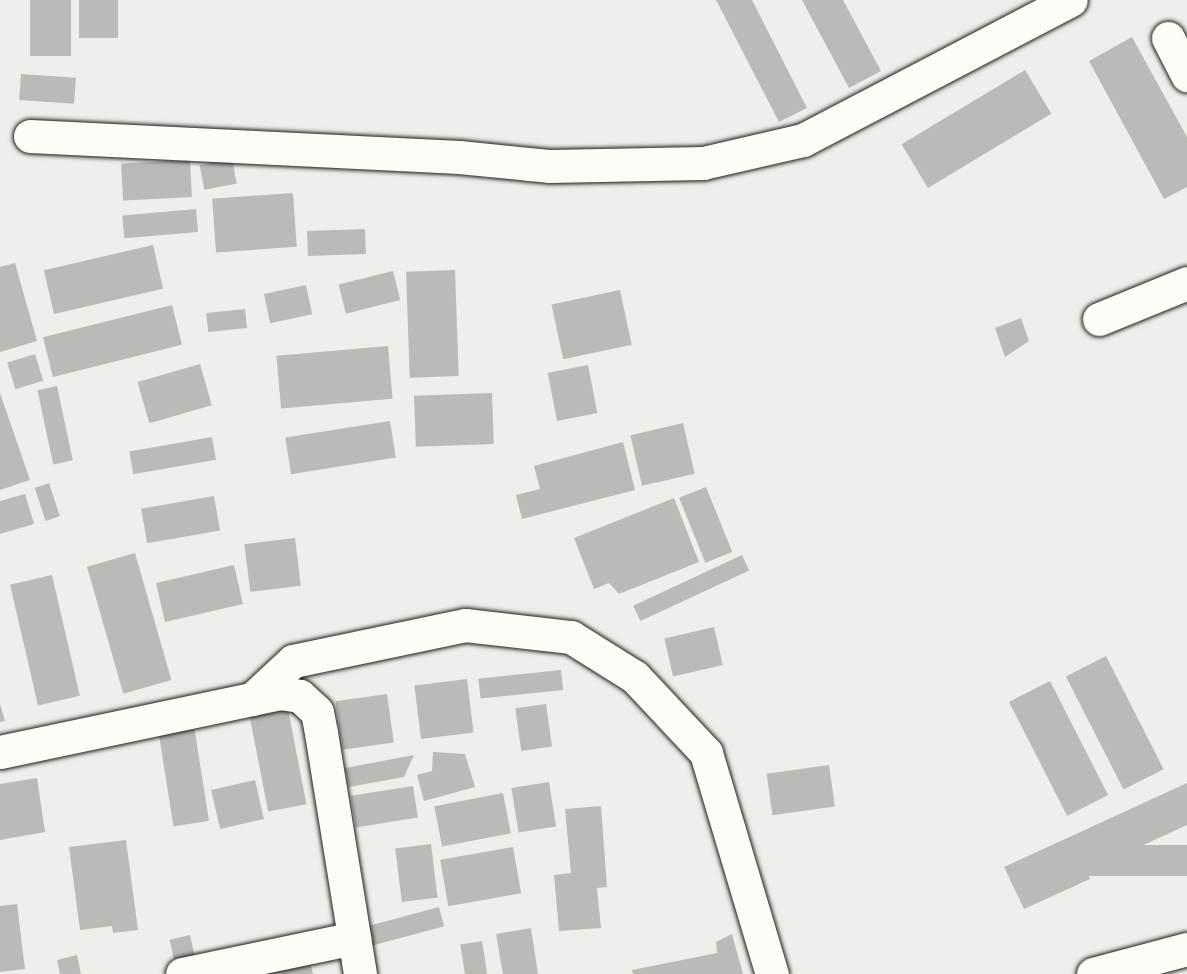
<!DOCTYPE html>
<style>
body{margin:0}
#map{position:relative;width:1187px;height:974px;overflow:hidden;background:#f0eeea;font-family:Mynerve,sans-serif}
div>[style]{position:absolute}
.building>*{inset:0;background:#bbbab6;transform-origin:0 0}
.roads{filter:drop-shadow(0 0 2px #1c1c1c) drop-shadow(0 0 2px #1c1c1c)}
.minor>*{height:33px;margin:-16.5px;padding:0 16.5px;transform-origin:16.5px;border-radius:16.5px;background:#fdfcf7}
span{translate:-50% -50%;white-space:nowrap;text-align:center;line-height:1.15;-webkit-text-stroke:4.5px #fdfcf7;paint-order:stroke}
</style>
<div id="map">
<div class="building">
<div style="left:30px;top:0;width:41px;height:56px"></div>
<div style="left:79px;top:0;width:39px;height:38px"></div>
<div style="clip-path:polygon(716px 0,752px 0,807px 108px,779px 122px)"></div>
<div style="clip-path:polygon(802px 0,843px 0,881px 71px,849px 88px)"></div>
<div style="clip-path:polygon(1132px 37px,1187px 137px,1187px 187px,1164px 199px,1089px 61px)"></div>
<div style="left:1025px;top:70px;width:51px;height:144px;rotate:59deg"></div>
<div style="left:21px;top:74px;width:55px;height:26px;rotate:4deg"></div>
<div style="left:232px;top:159px;width:25px;height:33px;rotate:79deg"></div>
<div style="left:190px;top:160px;width:37px;height:69px;rotate:87deg"></div>
<div style="left:293px;top:193px;width:54px;height:81px;rotate:86deg"></div>
<div style="left:196px;top:209px;width:23px;height:74px;rotate:85deg"></div>
<div style="left:365px;top:229px;width:25px;height:58px;rotate:88deg"></div>
<div style="left:153px;top:245px;width:45px;height:112px;rotate:77deg"></div>
<div style="clip-path:polygon(15px 263px,37px 341px,0 352px,0 267px)"></div>
<div style="left:455px;top:270px;width:106px;height:49px;rotate:88deg"></div>
<div style="left:393px;top:271px;width:30px;height:56px;rotate:76deg"></div>
<div style="left:306px;top:285px;width:30px;height:43px;rotate:78deg"></div>
<div style="left:620px;top:290px;width:56px;height:70px;rotate:78deg"></div>
<div style="left:172px;top:305px;width:41px;height:133px;rotate:76deg"></div>
<div style="left:245px;top:309px;width:19px;height:39px;rotate:84deg"></div>
<div style="clip-path:polygon(1021px 318px,1029px 341px,1005px 357px,995px 328px)"></div>
<div style="left:388px;top:346px;width:53px;height:112px;rotate:85deg"></div>
<div style="left:35px;top:354px;width:28px;height:29px;rotate:73deg"></div>
<div style="left:200px;top:364px;width:43px;height:65px;rotate:74deg"></div>
<div style="left:588px;top:365px;width:49px;height:41px;rotate:79deg"></div>
<div style="left:57px;top:386px;width:76px;height:20px;rotate:78deg"></div>
<div style="clip-path:polygon(0 393px,30px 480px,0 490px)"></div>
<div style="left:492px;top:393px;width:51px;height:78px;rotate:88deg"></div>
<div style="left:390px;top:421px;width:37px;height:106px;rotate:81deg"></div>
<div style="left:683px;top:423px;width:52px;height:54px;rotate:77deg"></div>
<div style="left:212px;top:437px;width:23px;height:84px;rotate:80deg"></div>
<div style="clip-path:polygon(623px 442px,635px 490px,522px 519px,516px 495px,540px 489px,534px 466px)"></div>
<div style="left:49px;top:483px;width:35px;height:15px;rotate:72deg"></div>
<div style="left:706px;top:487px;width:70px;height:29px;rotate:68deg"></div>
<div style="clip-path:polygon(25px 494px,34px 524px,0 534px,0 501px)"></div>
<div style="left:214px;top:496px;width:35px;height:74px;rotate:80deg"></div>
<div style="clip-path:polygon(674px 498px,699px 562px,619px 594px,609px 583px,594px 589px,574px 538px)"></div>
<div style="left:295px;top:538px;width:48px;height:51px;rotate:83deg"></div>
<div style="left:135px;top:553px;width:132px;height:50px;rotate:74deg"></div>
<div style="left:742px;top:555px;width:17px;height:120px;rotate:65deg"></div>
<div style="left:234px;top:565px;width:40px;height:80px;rotate:77deg"></div>
<div style="left:52px;top:575px;width:124px;height:43px;rotate:77deg"></div>
<div style="left:714px;top:627px;width:39px;height:51px;rotate:77deg"></div>
<div style="left:1106px;top:656px;width:127px;height:45px;rotate:63deg"></div>
<div style="left:561px;top:670px;width:20px;height:83px;rotate:84deg"></div>
<div style="left:467px;top:679px;width:54px;height:53px;rotate:83deg"></div>
<div style="left:1050px;top:681px;width:128px;height:46px;rotate:63deg"></div>
<div style="left:387px;top:694px;width:49px;height:52px;rotate:82deg"></div>
<div style="clip-path:polygon(0 704px,5px 721px,0 722px)"></div>
<div style="left:287px;top:704px;width:102px;height:39px;rotate:79deg"></div>
<div style="left:546px;top:704px;width:43px;height:31px;rotate:82deg"></div>
<div style="left:194px;top:726px;width:96px;height:36px;rotate:81deg"></div>
<div style="clip-path:polygon(433px 752px,465px 754px,475px 787px,424px 801px,417px 775px,432px 771px)"></div>
<div style="clip-path:polygon(414px 755px,404px 777px,349px 787px,345px 768px)"></div>
<div style="left:829px;top:765px;width:42px;height:63px;rotate:82deg"></div>
<div style="clip-path:polygon(37px 778px,45px 832px,0 840px,0 784px)"></div>
<div style="left:255px;top:780px;width:40px;height:45px;rotate:77deg"></div>
<div style="left:549px;top:782px;width:45px;height:38px;rotate:81deg"></div>
<div style="clip-path:polygon(1187px 783px,1187px 825px,1087px 871px,1090px 879px,1024px 909px,1004px 867px)"></div>
<div style="left:413px;top:786px;width:32px;height:63px;rotate:81deg"></div>
<div style="left:503px;top:793px;width:41px;height:70px;rotate:79deg"></div>
<div style="clip-path:polygon(601px 806px,607px 887px,597px 888px,601px 928px,559px 931px,554px 875px,571px 873px,565px 809px)"></div>
<div style="clip-path:polygon(126px 840px,138px 930px,113px 933px,112px 926px,80px 930px,69px 847px)"></div>
<div style="left:431px;top:844px;width:54px;height:36px;rotate:83deg"></div>
<div style="left:1187px;top:845px;width:31px;height:110px;rotate:90deg"></div>
<div style="left:513px;top:847px;width:47px;height:74px;rotate:80deg"></div>
<div style="clip-path:polygon(17px 904px,25px 969px,0 972px,0 906px)"></div>
<div style="left:439px;top:907px;width:20px;height:80px;rotate:75deg"></div>
<div style="clip-path:polygon(531px 928px,538px 974px,503px 974px,496px 934px)"></div>
<div style="clip-path:polygon(732px 934px,743px 974px,633px 974px,632px 970px,717px 953px,716px 942px)"></div>
<div style="left:190px;top:935px;width:22px;height:21px;rotate:77deg"></div>
<div style="left:482px;top:941px;width:33px;height:22px;rotate:81deg"></div>
<div style="clip-path:polygon(77px 955px,81px 974px,60px 974px,57px 960px)"></div>
<div style="clip-path:polygon(310px 961px,313px 974px,263px 974px,263px 973px)"></div>
</div>
<div class="roads">
<div class="minor">
<div style="left:1168px;top:38px;width:42px;rotate:62.8deg"></div>
<div style="left:30px;top:136px;width:430px;rotate:2.8deg"></div>
<div style="left:459px;top:157px;width:90px;rotate:5.7deg"></div>
<div style="left:549px;top:166px;width:154px;rotate:-1.1deg"></div>
<div style="left:703px;top:163px;width:103px;rotate:-13deg"></div>
<div style="left:803px;top:140px;width:302px;rotate:-27.6deg"></div>
<div style="left:1099px;top:319px;width:95px;rotate:-22.2deg"></div>
<div style="left:252px;top:699px;width:56px;rotate:-42.8deg"></div>
<div style="left:293px;top:661px;width:176px;rotate:-11.8deg"></div>
<div style="left:465px;top:625px;width:107px;rotate:6.5deg"></div>
<div style="left:571px;top:637px;width:75px;rotate:32deg"></div>
<div style="left:635px;top:677px;width:104px;rotate:46.9deg"></div>
<div style="left:706px;top:753px;width:231px;rotate:73.4deg"></div>
<div style="left:0;top:752px;width:285px;rotate:-11.9deg"></div>
<div style="left:279px;top:693px;width:21px;rotate:8deg"></div>
<div style="left:300px;top:696px;width:23px;rotate:43deg"></div>
<div style="left:317px;top:712px;width:21px;rotate:79deg"></div>
<div style="left:321px;top:733px;width:244px;rotate:80.8deg"></div>
<div style="left:182px;top:974px;width:176px;rotate:-11.8deg"></div>
<div style="left:1093px;top:974px;width:97px;rotate:-14.9deg"></div>
</div>
</div>
</div>
